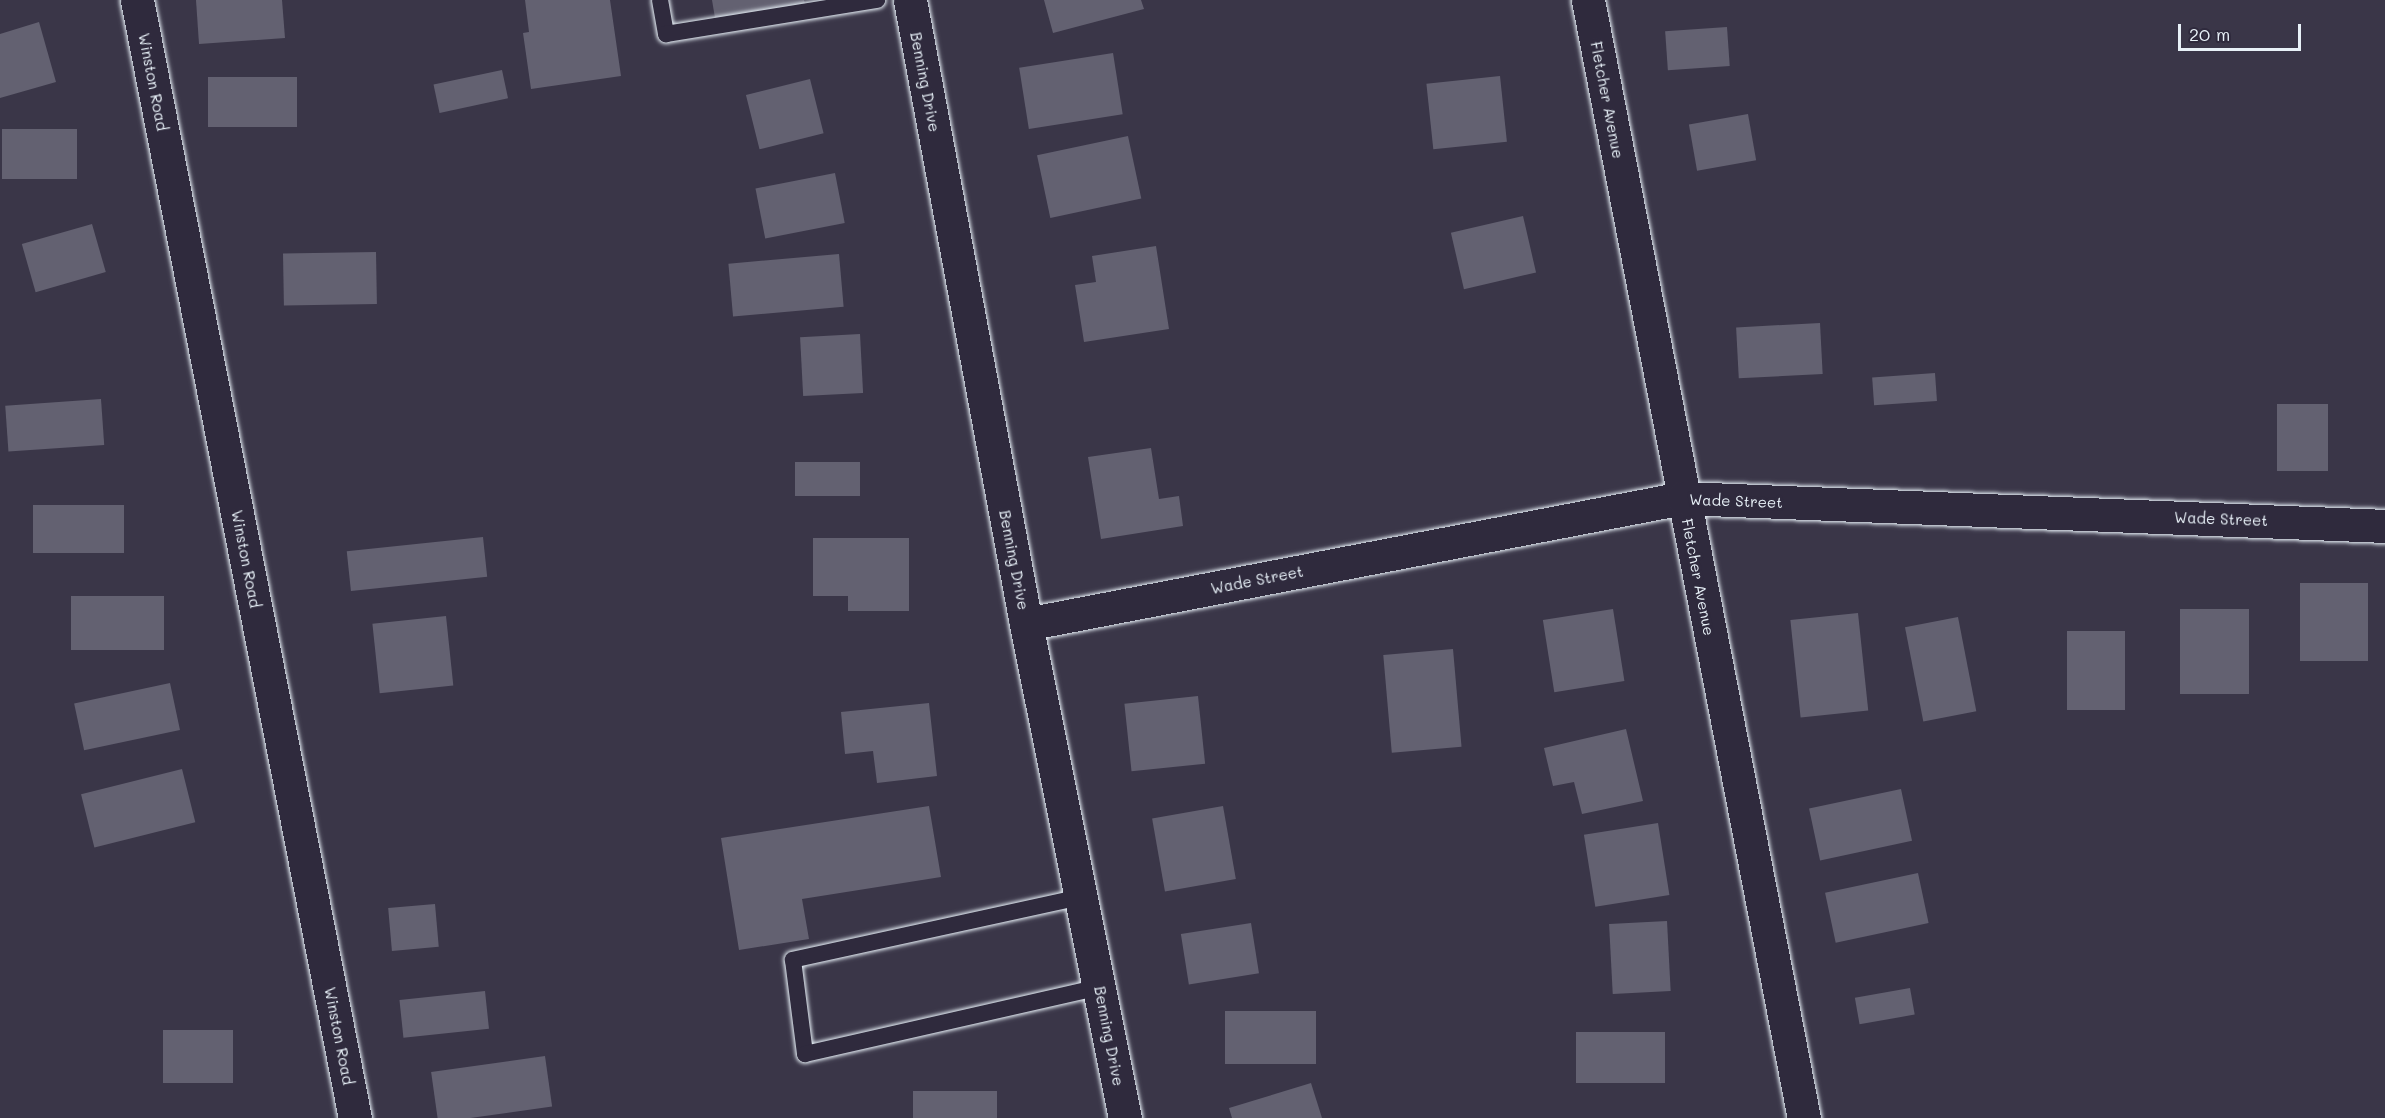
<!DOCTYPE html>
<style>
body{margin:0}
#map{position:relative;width:2385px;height:1118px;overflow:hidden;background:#3a3648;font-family:Mali,sans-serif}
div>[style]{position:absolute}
.building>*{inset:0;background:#636171;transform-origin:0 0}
.roads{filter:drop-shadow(0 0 2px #e8f1f8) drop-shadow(0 0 2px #e8f1f8)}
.lane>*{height:16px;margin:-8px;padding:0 8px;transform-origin:8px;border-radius:8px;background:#2f2a3d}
.street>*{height:33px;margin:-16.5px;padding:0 16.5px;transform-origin:16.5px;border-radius:16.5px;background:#2f2a3d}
span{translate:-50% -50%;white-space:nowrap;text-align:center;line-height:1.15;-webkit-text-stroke:6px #2f2a3d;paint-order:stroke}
.street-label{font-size:15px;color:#e8f1f8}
.scale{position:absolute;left:2178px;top:24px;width:123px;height:27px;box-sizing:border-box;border:3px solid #e8f1f8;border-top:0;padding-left:8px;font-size:18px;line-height:21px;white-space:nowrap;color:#e8f1f8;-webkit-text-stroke:4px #2f2a3d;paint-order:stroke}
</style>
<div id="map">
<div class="building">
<div style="clip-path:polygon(196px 0,282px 0,285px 38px,199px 44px)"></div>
<div style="clip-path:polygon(525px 0,610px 0,621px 76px,531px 89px,523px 33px,529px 32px)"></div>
<div style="clip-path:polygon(712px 0,804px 0,805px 4px,715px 18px)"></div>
<div style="clip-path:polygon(1044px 0,1141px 0,1144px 9px,1053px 33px)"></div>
<div style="clip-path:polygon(39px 22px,56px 82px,0 98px,0 34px)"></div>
<div style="left:1727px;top:27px;width:39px;height:62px;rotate:86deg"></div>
<div style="left:1113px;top:53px;width:62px;height:95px;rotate:81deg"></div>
<div style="left:502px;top:70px;width:29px;height:70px;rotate:78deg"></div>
<div style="left:1500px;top:76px;width:66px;height:74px;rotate:84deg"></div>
<div style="left:208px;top:77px;width:89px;height:50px"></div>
<div style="left:810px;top:79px;width:56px;height:66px;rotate:76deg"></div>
<div style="left:1748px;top:114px;width:47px;height:60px;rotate:80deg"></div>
<div style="left:2px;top:129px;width:75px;height:50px"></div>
<div style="left:1128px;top:136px;width:64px;height:93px;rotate:78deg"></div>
<div style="left:835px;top:173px;width:51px;height:81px;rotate:79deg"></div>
<div style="left:1523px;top:216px;width:58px;height:74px;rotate:77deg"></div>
<div style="left:92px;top:224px;width:50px;height:73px;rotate:74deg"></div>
<div style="clip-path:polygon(1156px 246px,1169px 329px,1084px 342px,1075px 285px,1096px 282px,1092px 256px)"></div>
<div style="left:376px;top:252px;width:52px;height:93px;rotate:89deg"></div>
<div style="left:839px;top:254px;width:53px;height:111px;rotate:85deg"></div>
<div style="left:1820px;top:323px;width:51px;height:84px;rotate:87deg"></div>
<div style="left:860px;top:334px;width:59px;height:60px;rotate:87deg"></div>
<div style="left:1935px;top:373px;width:28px;height:63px;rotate:86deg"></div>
<div style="left:101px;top:399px;width:46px;height:96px;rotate:86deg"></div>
<div style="left:2277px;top:404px;width:51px;height:67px"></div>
<div style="clip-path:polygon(1151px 448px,1159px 499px,1179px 496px,1183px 526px,1101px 539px,1088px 457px)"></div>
<div style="left:795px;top:462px;width:65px;height:34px"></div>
<div style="left:33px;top:505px;width:91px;height:48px"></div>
<div style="left:483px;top:537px;width:40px;height:137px;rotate:84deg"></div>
<div style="clip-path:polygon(813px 538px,909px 538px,909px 611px,848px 611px,848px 596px,813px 596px)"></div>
<div style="left:2300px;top:583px;width:68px;height:78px"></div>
<div style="left:71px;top:596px;width:93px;height:54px"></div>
<div style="left:1613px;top:609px;width:73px;height:71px;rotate:81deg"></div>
<div style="left:2180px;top:609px;width:69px;height:85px"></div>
<div style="left:1858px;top:613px;width:98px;height:68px;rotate:84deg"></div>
<div style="left:446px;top:616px;width:70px;height:74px;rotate:84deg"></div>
<div style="left:1958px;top:617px;width:96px;height:54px;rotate:79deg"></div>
<div style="left:2067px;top:631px;width:58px;height:79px"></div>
<div style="left:1453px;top:649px;width:98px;height:70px;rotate:85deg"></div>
<div style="left:170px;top:683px;width:48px;height:98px;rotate:78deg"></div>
<div style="left:1198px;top:696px;width:68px;height:74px;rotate:84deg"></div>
<div style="clip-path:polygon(929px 703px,937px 776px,877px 783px,873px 751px,845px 754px,841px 712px)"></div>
<div style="clip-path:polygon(1626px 729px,1643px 801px,1582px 814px,1574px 782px,1553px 786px,1544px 748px)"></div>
<div style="left:182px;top:769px;width:55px;height:104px;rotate:76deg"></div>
<div style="left:1901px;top:789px;width:53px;height:94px;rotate:78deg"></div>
<div style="clip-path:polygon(929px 806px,941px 877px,802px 899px,809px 939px,739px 950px,721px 838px)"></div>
<div style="left:1223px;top:806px;width:74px;height:72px;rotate:80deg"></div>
<div style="left:1658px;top:823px;width:73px;height:75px;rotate:81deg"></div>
<div style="left:1918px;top:873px;width:51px;height:95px;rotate:78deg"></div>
<div style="left:435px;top:904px;width:43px;height:47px;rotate:85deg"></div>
<div style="left:1667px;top:921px;width:70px;height:58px;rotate:87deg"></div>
<div style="left:1251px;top:923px;width:51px;height:71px;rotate:81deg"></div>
<div style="left:1910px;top:988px;width:27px;height:56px;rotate:80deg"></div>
<div style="left:485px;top:991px;width:38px;height:86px;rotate:84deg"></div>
<div style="left:1225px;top:1011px;width:91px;height:53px"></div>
<div style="left:163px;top:1030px;width:70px;height:53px"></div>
<div style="left:1576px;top:1032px;width:89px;height:51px"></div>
<div style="left:545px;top:1056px;width:51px;height:115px;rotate:82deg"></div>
<div style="clip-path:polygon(1311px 1083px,1322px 1118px,1232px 1118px,1229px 1108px)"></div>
<div style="left:913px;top:1091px;width:84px;height:27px"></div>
</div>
<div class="roads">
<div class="lane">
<div style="left:660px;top:0;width:35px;rotate:80deg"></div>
<div style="left:666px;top:34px;width:214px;rotate:-9.2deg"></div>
<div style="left:1081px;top:897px;width:295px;rotate:167.7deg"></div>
<div style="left:793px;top:960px;width:95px;rotate:82.7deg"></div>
<div style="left:805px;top:1054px;width:302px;rotate:-12.8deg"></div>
</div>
<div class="street">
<div style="left:137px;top:0;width:1139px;rotate:78.97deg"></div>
<div style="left:910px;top:0;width:635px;rotate:79.47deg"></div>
<div style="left:1026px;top:624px;width:504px;rotate:78.67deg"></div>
<div style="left:1588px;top:0;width:1139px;rotate:79.07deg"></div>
<div style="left:1026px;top:624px;width:669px;rotate:-10.86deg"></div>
<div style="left:1683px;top:498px;width:703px;rotate:2.28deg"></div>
</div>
</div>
<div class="street-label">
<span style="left:153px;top:82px;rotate:79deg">Winston Road</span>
<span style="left:925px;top:82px;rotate:79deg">Benning Drive</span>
<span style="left:1607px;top:100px;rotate:79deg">Fletcher Avenue</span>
<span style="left:1736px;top:501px;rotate:2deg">Wade Street</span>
<span style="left:2221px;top:519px;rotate:2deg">Wade Street</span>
<span style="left:246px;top:559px;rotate:79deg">Winston Road</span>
<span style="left:1014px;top:560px;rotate:79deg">Benning Drive</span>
<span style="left:1698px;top:577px;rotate:79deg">Fletcher Avenue</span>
<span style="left:1257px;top:580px;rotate:-11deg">Wade Street</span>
<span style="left:339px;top:1036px;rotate:79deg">Winston Road</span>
<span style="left:1109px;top:1036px;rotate:79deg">Benning Drive</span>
</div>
<div class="scale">20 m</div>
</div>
